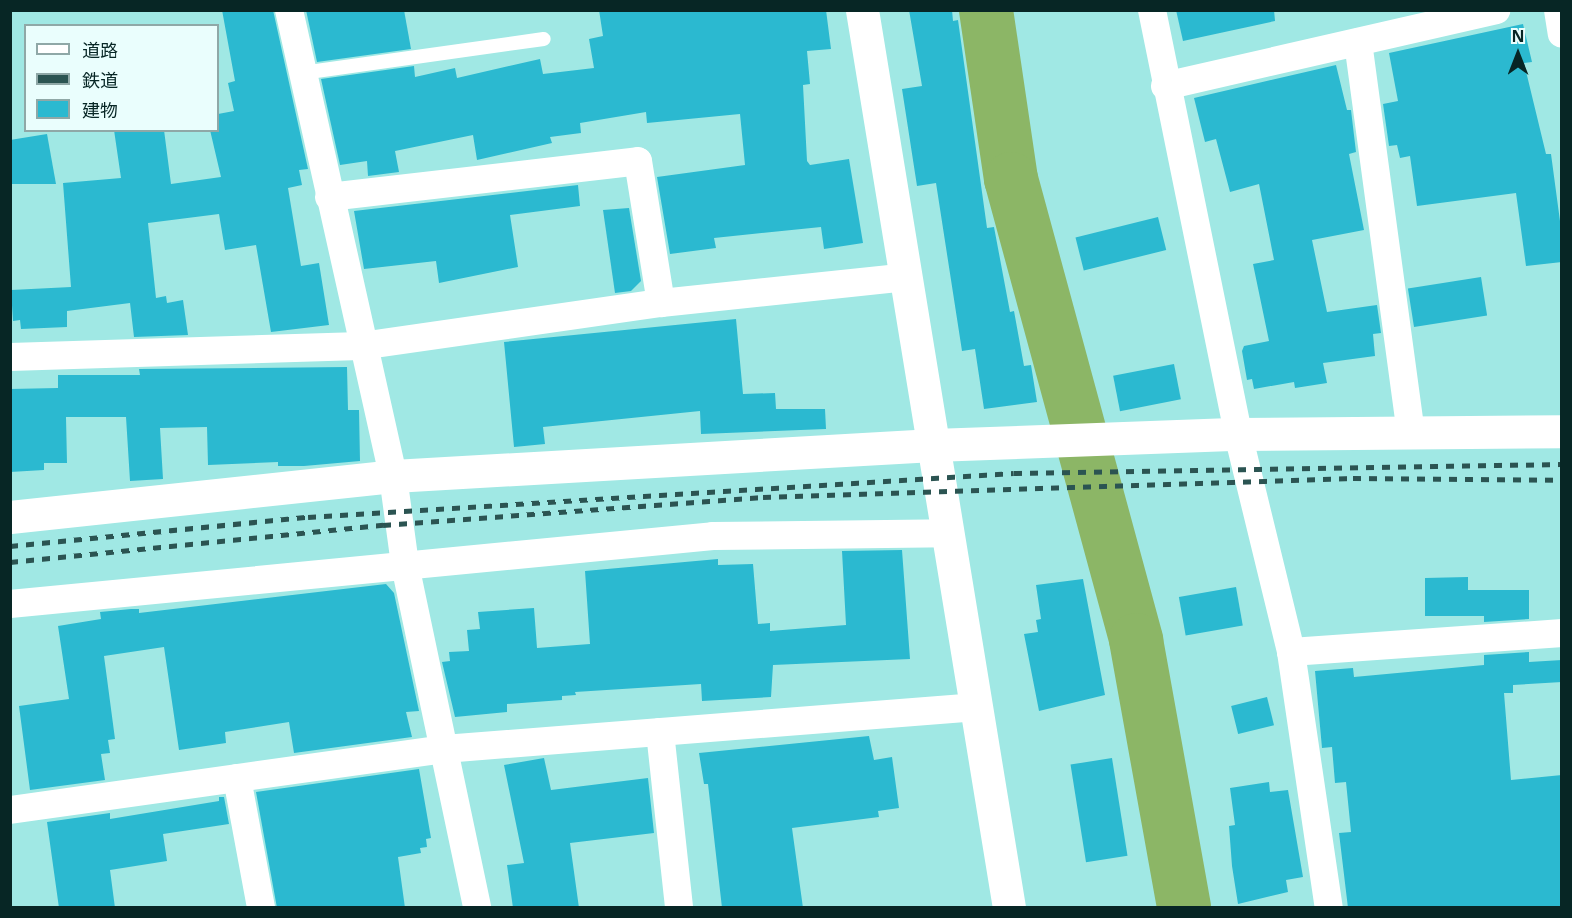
<!DOCTYPE html>
<meta charset="utf-8">
<style>
body{margin:0}
#map{position:relative;width:1572px;height:918px;overflow:hidden;background:#a0e8e4;font-family:"Open Sans","Noto Sans JP",sans-serif}
div>[style]{position:absolute}
.river>*{height:54px;margin:-27px;padding:0 27px;transform-origin:27px;border-radius:27px;background:#8cb666}
.building>*{inset:0;background:#2bb9d0;transform-origin:0 0}
.lane>*{height:14px;margin:-7px;padding:0 7px;transform-origin:7px;border-radius:7px;background:#fff}
.street>*{height:28px;margin:-14px;padding:0 14px;transform-origin:14px;border-radius:14px;background:#fff}
.secondary>*{height:33px;margin:-16.5px;padding:0 16.5px;transform-origin:16.5px;border-radius:16.5px;background:#fff}
.rail>*{height:4.5px;margin-top:-2.25px;transform-origin:0;background:repeating-linear-gradient(90deg,#2b5452 0 8px,transparent 0 16px)}
span{translate:-50% -50%;white-space:nowrap;text-align:center;line-height:1.15;-webkit-text-stroke:6px #eafefd;paint-order:stroke}
.frame{position:absolute;inset:0;border:12px solid #072625;pointer-events:none}
.legend{position:absolute;left:24px;top:24px;width:195px;height:108px;box-sizing:border-box;background:#eafefd;border:2px solid #8fa8a7;margin:0;padding:8px 10px;list-style:none;font-size:18px;color:#072625}
.legend li{display:flex;align-items:center;gap:12px;height:30px}
.legend b{width:30px;border:2px solid #8fa8a7}
.north{position:absolute;left:1488px;top:24px;width:60px;height:60px;-webkit-text-stroke:4px #eafefd;paint-order:stroke;rotate:0deg;font-size:16px;font-weight:700;line-height:24px;text-align:center;color:#072625}
.north::after{content:'';display:block;margin:auto;width:21px;height:27px;background:#072625;clip-path:polygon(50% 0,100% 100%,50% 72%,0 100%)}
</style>
<div id="map">
<div class="river">
<div style="left:986px;top:10px;width:171px;rotate:81.6deg"></div>
<div style="left:1011px;top:179px;width:478px;rotate:74.8deg"></div>
<div style="left:1136px;top:640px;width:272px;rotate:79.8deg"></div>
</div>
<div class="building">
<div style="clip-path:polygon(222px 10px,273px 10px,308px 169px,299px 170px,302px 185px,288px 188px,301px 266px,319px 263px,329px 325px,271px 332px,256px 245px,225px 250px,219px 214px,148px 223px,156px 298px,166px 296px,167px 303px,183px 300px,188px 335px,134px 337px,130px 303px,67px 311px,67px 327px,21px 329px,20px 320px,13px 321px,11px 290px,71px 287px,63px 183px,121px 178px,114px 130px,164px 130px,171px 184px,221px 177px,210px 130px,218px 130px,218px 114px,234px 111px,228px 83px,235px 81px)"></div>
<div style="clip-path:polygon(306px 10px,404px 10px,411px 49px,317px 62px)"></div>
<div style="clip-path:polygon(599px 10px,826px 10px,831px 49px,807px 51px,810px 84px,803px 85px,807px 161px,810px 165px,849px 159px,863px 243px,824px 249px,821px 227px,714px 238px,716px 248px,670px 254px,657px 177px,745px 165px,740px 114px,647px 123px,646px 112px,580px 123px,581px 133px,550px 137px,552px 143px,477px 160px,473px 135px,395px 151px,399px 172px,368px 176px,367px 161px,340px 165px,321px 79px,414px 66px,415px 77px,455px 68px,457px 78px,540px 59px,543px 74px,594px 68px,589px 39px,603px 36px)"></div>
<div style="clip-path:polygon(909px 10px,952px 10px,953px 21px,958px 20px,987px 228px,994px 227px,1010px 312px,1014px 311px,1024px 366px,1031px 365px,1037px 402px,984px 409px,975px 349px,962px 351px,936px 183px,917px 186px,902px 89px,922px 86px)"></div>
<div style="clip-path:polygon(1176px 10px,1274px 10px,1275px 21px,1183px 41px)"></div>
<div style="clip-path:polygon(1523px 24px,1532px 62px,1524px 63px,1546px 154px,1551px 154px,1562px 236px,1562px 262px,1526px 266px,1516px 193px,1417px 206px,1410px 156px,1400px 158px,1397px 145px,1389px 146px,1383px 104px,1398px 101px,1389px 53px)"></div>
<div style="clip-path:polygon(1336px 65px,1347px 110px,1351px 110px,1356px 152px,1349px 154px,1364px 230px,1312px 240px,1327px 312px,1377px 305px,1381px 333px,1373px 334px,1375px 356px,1323px 363px,1327px 383px,1295px 388px,1294px 382px,1254px 389px,1252px 379px,1247px 380px,1242px 351px,1244px 346px,1269px 341px,1253px 264px,1274px 260px,1259px 184px,1230px 192px,1216px 139px,1205px 142px,1194px 98px)"></div>
<div style="clip-path:polygon(47px 134px,56px 184px,10px 184px,10px 140px)"></div>
<div style="clip-path:polygon(578px 185px,580px 206px,510px 215px,518px 267px,439px 283px,436px 261px,364px 269px,354px 211px)"></div>
<div style="clip-path:polygon(629px 208px,641px 281px,631px 291px,615px 293px,603px 210px)"></div>
<div style="left:1158px;top:217px;width:34px;height:85px;rotate:76deg"></div>
<div style="left:1481px;top:277px;width:39px;height:74px;rotate:81deg"></div>
<div style="clip-path:polygon(736px 319px,743px 394px,775px 393px,776px 409px,825px 409px,826px 429px,701px 434px,700px 411px,543px 427px,545px 444px,514px 447px,504px 342px)"></div>
<div style="left:1174px;top:364px;width:36px;height:62px;rotate:79deg"></div>
<div style="clip-path:polygon(347px 367px,348px 410px,359px 410px,360px 461px,304px 466px,278px 466px,278px 462px,208px 465px,207px 427px,160px 428px,163px 479px,130px 481px,126px 417px,66px 417px,67px 463px,44px 463px,44px 470px,10px 472px,10px 389px,58px 388px,58px 375px,140px 375px,139px 369px)"></div>
<div style="clip-path:polygon(902px 550px,910px 659px,773px 665px,771px 697px,702px 701px,701px 684px,575px 692px,576px 695px,562px 696px,562px 700px,507px 704px,507px 712px,455px 717px,442px 662px,450px 661px,449px 652px,469px 651px,467px 630px,480px 629px,478px 612px,534px 608px,537px 648px,590px 644px,585px 571px,718px 559px,718px 565px,753px 564px,758px 624px,770px 623px,770px 631px,846px 625px,842px 551px)"></div>
<div style="clip-path:polygon(1468px 577px,1468px 590px,1529px 590px,1529px 619px,1484px 622px,1484px 616px,1425px 616px,1425px 578px)"></div>
<div style="clip-path:polygon(1083px 579px,1105px 695px,1039px 711px,1024px 634px,1038px 632px,1036px 620px,1041px 619px,1036px 585px)"></div>
<div style="clip-path:polygon(386px 584px,394px 593px,419px 711px,406px 712px,412px 737px,294px 753px,289px 722px,225px 732px,226px 743px,179px 750px,164px 647px,104px 656px,115px 739px,108px 740px,110px 753px,101px 754px,105px 780px,30px 790px,19px 706px,69px 699px,58px 626px,101px 619px,100px 612px,131px 609px,139px 609px,139px 613px)"></div>
<div style="left:1236px;top:587px;width:39px;height:58px;rotate:80deg"></div>
<div style="clip-path:polygon(1529px 652px,1529px 662px,1562px 660px,1562px 682px,1513px 685px,1513px 693px,1504px 693px,1511px 780px,1562px 775px,1562px 908px,1348px 908px,1339px 833px,1351px 832px,1346px 782px,1335px 783px,1332px 747px,1322px 748px,1315px 671px,1353px 668px,1354px 677px,1484px 665px,1484px 655px)"></div>
<div style="left:1267px;top:697px;width:29px;height:37px;rotate:76deg"></div>
<div style="clip-path:polygon(869px 736px,874px 760px,892px 757px,899px 808px,878px 811px,879px 817px,792px 828px,803px 908px,722px 908px,708px 784px,704px 784px,699px 753px)"></div>
<div style="clip-path:polygon(544px 758px,551px 790px,648px 778px,654px 833px,570px 843px,579px 908px,513px 908px,507px 865px,524px 863px,504px 765px)"></div>
<div style="left:1112px;top:758px;width:99px;height:42px;rotate:81deg"></div>
<div style="clip-path:polygon(419px 769px,431px 838px,426px 839px,427px 847px,420px 848px,421px 853px,398px 857px,405px 908px,277px 908px,256px 792px)"></div>
<div style="clip-path:polygon(1269px 782px,1270px 792px,1288px 790px,1303px 877px,1286px 880px,1288px 892px,1238px 904px,1232px 866px,1229px 826px,1235px 825px,1230px 788px)"></div>
<div style="clip-path:polygon(219px 797px,224px 797px,229px 824px,163px 834px,167px 861px,110px 870px,115px 908px,59px 908px,47px 822px,110px 813px,110px 819px,219px 801px)"></div>
</div>
<div class="lane">
<div style="left:302px;top:73px;width:244px;rotate:-8deg"></div>
</div>
<div class="street">
<div style="left:289px;top:10px;width:477px;rotate:77.4deg"></div>
<div style="left:393px;top:476px;width:90px;rotate:82.3deg"></div>
<div style="left:405px;top:565px;width:350px;rotate:78.1deg"></div>
<div style="left:1152px;top:10px;width:433px;rotate:78.5deg"></div>
<div style="left:1238px;top:434px;width:224px;rotate:76.3deg"></div>
<div style="left:1291px;top:652px;width:259px;rotate:81.6deg"></div>
<div style="left:1558px;top:10px;width:24px;rotate:81deg"></div>
<div style="left:1358px;top:42px;width:394px;rotate:82.3deg"></div>
<div style="left:1165px;top:86px;width:340px;rotate:-12.9deg"></div>
<div style="left:329px;top:197px;width:311px;rotate:-6.6deg"></div>
<div style="left:638px;top:161px;width:144px;rotate:80.8deg"></div>
<div style="left:10px;top:357px;width:351px;rotate:-1.8deg"></div>
<div style="left:361px;top:346px;width:303px;rotate:-8.2deg"></div>
<div style="left:661px;top:303px;width:247px;rotate:-6deg"></div>
<div style="left:10px;top:604px;width:706px;rotate:-5.52deg"></div>
<div style="left:713px;top:536px;width:235px;rotate:-0.7deg"></div>
<div style="left:1291px;top:652px;width:272px;rotate:-4deg"></div>
<div style="left:660px;top:732px;width:177px;rotate:83.8deg"></div>
<div style="left:237px;top:778px;width:132px;rotate:79.5deg"></div>
<div style="left:10px;top:810px;width:438px;rotate:-8deg"></div>
<div style="left:444px;top:749px;width:535px;rotate:-4.51deg"></div>
</div>
<div class="secondary">
<div style="left:862px;top:10px;width:910px;rotate:80.7deg"></div>
<div style="left:10px;top:517px;width:385px;rotate:-6.1deg"></div>
<div style="left:393px;top:476px;width:541px;rotate:-3.29deg"></div>
<div style="left:933px;top:445px;width:305px;rotate:-2.1deg"></div>
<div style="left:1238px;top:434px;width:324px;rotate:-0.5deg"></div>
</div>
<div class="rail">
<div style="left:10px;top:546px;width:299px;rotate:-5.6deg"></div>
<div style="left:308px;top:517px;width:707px;rotate:-3.57deg"></div>
<div style="left:1014px;top:473px;width:548px;rotate:-0.94deg"></div>
<div style="left:10px;top:562px;width:375px;rotate:-5.7deg"></div>
<div style="left:383px;top:525px;width:381px;rotate:-4.2deg"></div>
<div style="left:763px;top:497px;width:590px;rotate:-1.84deg"></div>
<div style="left:1353px;top:478px;width:209px;rotate:0.5deg"></div>
</div>
<div class="frame"></div>
<ul class="legend">
<li><b style="height:8px;background:#fff"></b>道路</li>
<li><b style="height:8px;background:#2b5452"></b>鉄道</li>
<li><b style="height:16px;background:#2bb9d0"></b>建物</li>
</ul>
<div class="north">N</div>
</div>
